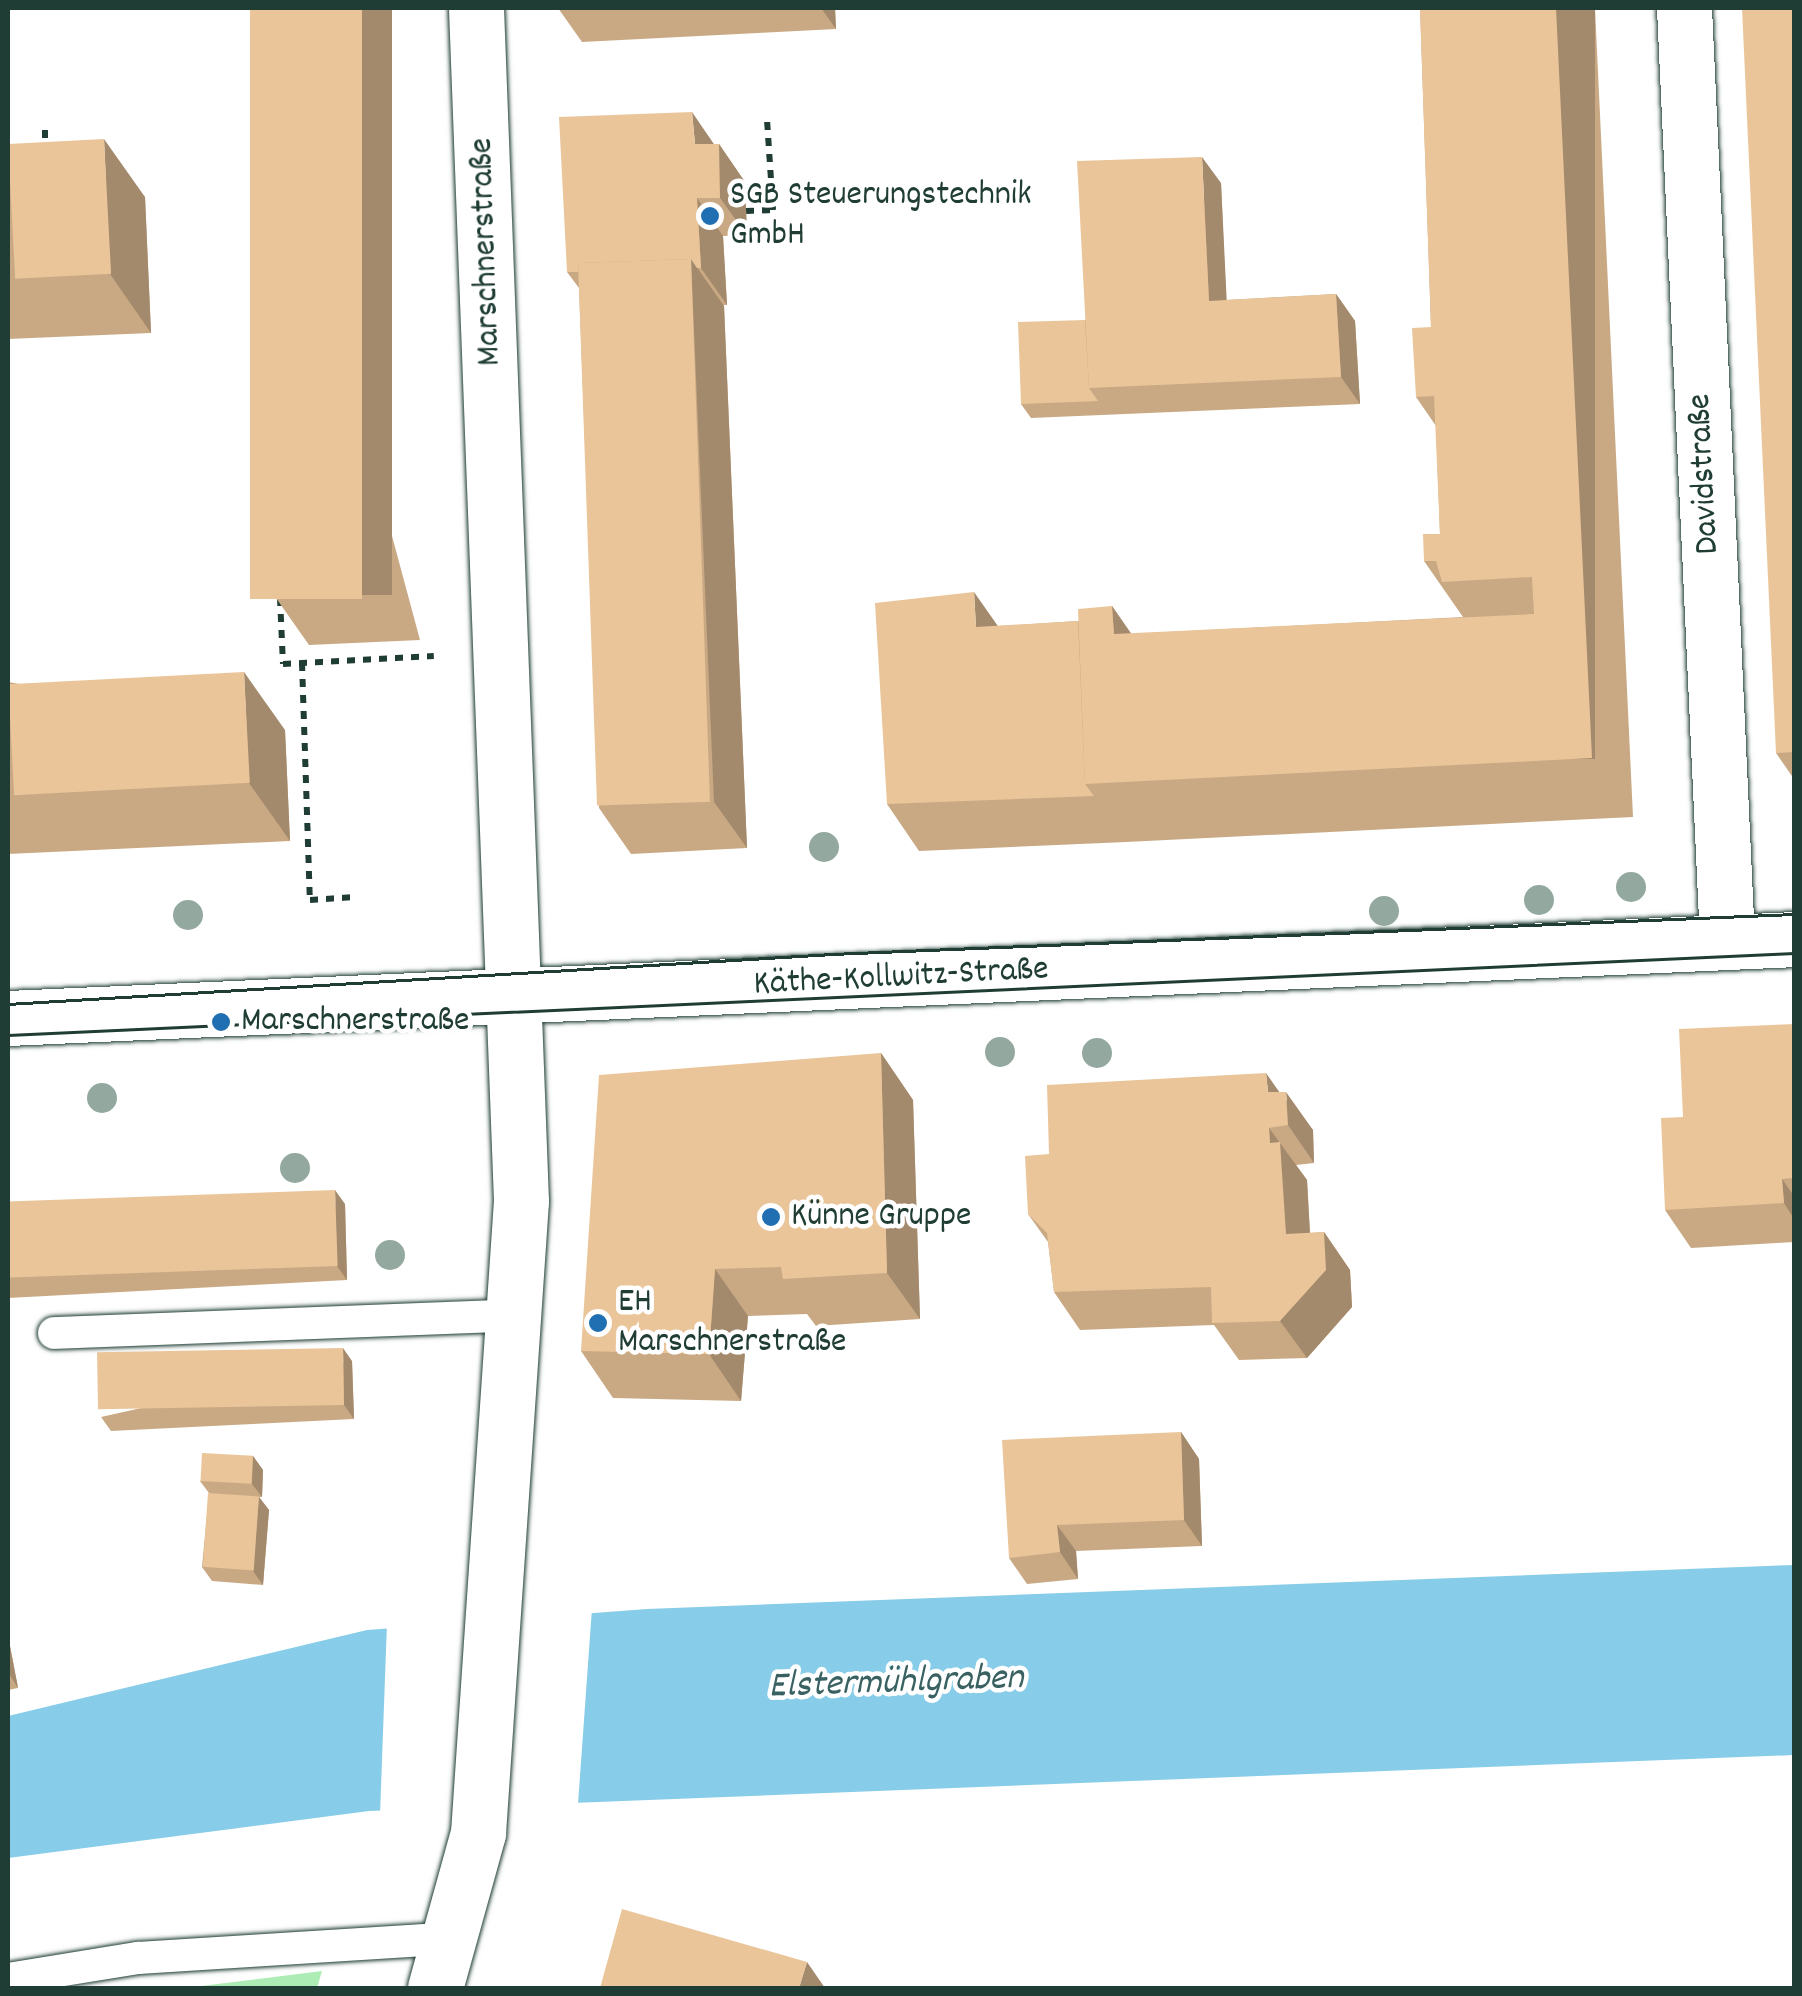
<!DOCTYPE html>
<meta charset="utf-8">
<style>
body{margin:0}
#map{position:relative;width:1802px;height:1996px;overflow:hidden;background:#fff;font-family:Dekko,sans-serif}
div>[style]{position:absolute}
.green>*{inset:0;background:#adedb5}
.water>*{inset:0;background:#87cce8}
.pier>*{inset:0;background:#fff}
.path>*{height:6px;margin-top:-3px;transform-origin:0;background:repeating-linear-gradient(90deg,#1f3d34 0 8px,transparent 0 16px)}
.roads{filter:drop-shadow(0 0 2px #1f3d34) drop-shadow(0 0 2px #1f3d34)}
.service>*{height:32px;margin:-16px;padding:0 16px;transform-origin:16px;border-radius:16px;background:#fff}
.minor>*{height:55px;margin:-27.5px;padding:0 27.5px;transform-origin:27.5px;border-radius:27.5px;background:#fff}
.secondary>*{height:55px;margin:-27.5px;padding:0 27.5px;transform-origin:27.5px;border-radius:27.5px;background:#fff}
.tram>*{height:2.5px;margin:-1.25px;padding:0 1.25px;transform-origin:1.25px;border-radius:1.25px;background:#1f3d34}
.trees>*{width:30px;height:30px;margin:-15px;border-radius:50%;background:#93a89e}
.wall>*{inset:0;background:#c9a984}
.shaded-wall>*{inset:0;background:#a48a6c;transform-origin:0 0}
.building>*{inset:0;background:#eac59a;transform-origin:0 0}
.dots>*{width:28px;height:28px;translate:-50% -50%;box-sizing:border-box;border:5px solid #fff;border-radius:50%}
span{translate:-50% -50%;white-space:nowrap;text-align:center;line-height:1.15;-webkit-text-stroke:9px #fff;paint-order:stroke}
.poi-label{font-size:35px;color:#1f3d34}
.left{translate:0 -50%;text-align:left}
.street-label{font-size:35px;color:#1f3d34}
.water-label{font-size:38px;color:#396161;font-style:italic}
.frame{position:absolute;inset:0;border:10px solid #1f3d34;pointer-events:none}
</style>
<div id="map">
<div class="green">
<div style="clip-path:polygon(322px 1971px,317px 1988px,185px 1988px)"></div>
</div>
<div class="water">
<div style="clip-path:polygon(1794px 1565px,1794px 1755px,369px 1811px,8px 1858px,8px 1716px,367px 1630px,647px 1609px)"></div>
</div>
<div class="pier">
<div style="clip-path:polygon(592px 1608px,578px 1804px,380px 1815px,387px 1623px)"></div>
</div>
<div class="path">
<div style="left:45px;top:130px;width:16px;rotate:90deg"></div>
<div style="left:746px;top:211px;width:27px;rotate:-2deg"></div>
<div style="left:773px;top:210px;width:91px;rotate:-93.8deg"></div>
<div style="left:280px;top:598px;width:66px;rotate:87.4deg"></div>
<div style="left:283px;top:664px;width:151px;rotate:-3deg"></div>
<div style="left:302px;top:663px;width:237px;rotate:88.1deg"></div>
<div style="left:310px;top:900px;width:45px;rotate:-3.8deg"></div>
</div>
<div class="roads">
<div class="service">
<div style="left:54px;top:1333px;width:461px;rotate:-2.2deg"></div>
<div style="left:8px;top:1979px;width:132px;rotate:-9.2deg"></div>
<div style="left:138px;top:1958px;width:315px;rotate:-3.6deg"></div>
</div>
<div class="minor">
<div style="left:1684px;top:8px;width:934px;rotate:87.36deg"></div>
</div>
<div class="secondary">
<div style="left:8px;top:1018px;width:1788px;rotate:-2.53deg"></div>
<div style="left:435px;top:1988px;width:161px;rotate:-74.5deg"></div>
<div style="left:478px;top:1833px;width:633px;rotate:-86.11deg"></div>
<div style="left:521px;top:1201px;width:1194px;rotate:-92.16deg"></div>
</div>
</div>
<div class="tram">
<div style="left:8px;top:1004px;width:826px;rotate:-3.47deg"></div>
<div style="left:832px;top:954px;width:963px;rotate:-2.38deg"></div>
<div style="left:8px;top:1035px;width:1788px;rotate:-2.63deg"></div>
</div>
<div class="trees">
<div style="left:824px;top:847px"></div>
<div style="left:1631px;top:887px"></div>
<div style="left:1539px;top:900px"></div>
<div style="left:1384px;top:911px"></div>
<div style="left:188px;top:915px"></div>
<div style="left:1000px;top:1052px"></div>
<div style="left:1097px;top:1053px"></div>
<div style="left:102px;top:1098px"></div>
<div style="left:295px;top:1168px"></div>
<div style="left:390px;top:1255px"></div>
</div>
<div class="wall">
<div style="clip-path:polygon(250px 8px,420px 640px,309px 645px,276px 598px)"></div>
<div style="clip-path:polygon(558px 8px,835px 8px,836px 29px,582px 42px)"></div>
<div style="clip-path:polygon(1420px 8px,1595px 8px,1633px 817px,1126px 842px,919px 851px,887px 804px,998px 626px,1078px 621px,1112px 606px,1131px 634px,1463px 617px,1424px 561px,1440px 534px,1436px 426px,1416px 397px,1431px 327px)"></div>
<div style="clip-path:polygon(1794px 8px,1794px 779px,1776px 753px)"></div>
<div style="clip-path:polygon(8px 143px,145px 197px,151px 333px,8px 339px)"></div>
<div style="clip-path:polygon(714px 144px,719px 144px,745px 182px,747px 235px,723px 236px,727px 305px,724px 305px,747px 848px,631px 854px,599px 808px,579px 288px,567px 272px)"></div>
<div style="clip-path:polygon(1221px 183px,1226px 300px,1336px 294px,1355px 321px,1360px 404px,1031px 418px,1021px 404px,1085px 320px)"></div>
<div style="clip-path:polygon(8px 682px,285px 730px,290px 841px,8px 854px)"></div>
<div style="clip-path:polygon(1794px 1024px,1794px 1242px,1691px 1248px,1665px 1210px,1683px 1117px)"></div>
<div style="clip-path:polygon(881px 1053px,913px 1100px,920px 1319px,816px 1326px,807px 1314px,748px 1316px,741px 1401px,613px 1398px,581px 1351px)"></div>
<div style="clip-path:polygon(1279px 1092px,1313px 1130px,1314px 1163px,1296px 1165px,1307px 1180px,1310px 1233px,1324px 1232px,1350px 1270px,1352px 1307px,1307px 1358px,1239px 1360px,1214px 1325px,1080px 1330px,1054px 1292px,1048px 1242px,1028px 1214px,1049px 1154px)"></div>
<div style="clip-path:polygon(345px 1204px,347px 1280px,8px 1298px,8px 1210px)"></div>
<div style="clip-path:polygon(352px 1361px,354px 1419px,111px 1431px,101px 1417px)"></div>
<div style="clip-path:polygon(1181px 1432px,1199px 1459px,1202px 1546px,1076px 1551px,1078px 1579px,1027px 1584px,1009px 1558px)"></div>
<div style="clip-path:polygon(253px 1456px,263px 1470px,262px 1497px,259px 1497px,269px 1510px,263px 1585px,212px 1581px,202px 1567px,209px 1493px,200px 1481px)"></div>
<div style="clip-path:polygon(8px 1642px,10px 1646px,18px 1688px,8px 1690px)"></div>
</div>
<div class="shaded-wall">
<div style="left:362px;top:8px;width:30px;height:587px"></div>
<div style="clip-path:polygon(821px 8px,835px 8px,836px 29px)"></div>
<div style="left:1556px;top:8px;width:39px;height:751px"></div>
<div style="clip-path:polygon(692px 112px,718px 150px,719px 144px,745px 182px,747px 235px,720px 198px,695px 144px)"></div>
<div style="clip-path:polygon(104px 139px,145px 197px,151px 333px,110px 274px)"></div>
<div style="clip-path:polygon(1202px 157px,1221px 183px,1228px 327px,1209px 301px)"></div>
<div style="clip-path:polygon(697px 198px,723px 236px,727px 305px,701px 268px)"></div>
<div style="clip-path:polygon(691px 259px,724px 306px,747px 848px,714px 802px)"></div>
<div style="clip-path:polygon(1336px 294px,1355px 321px,1360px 404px,1341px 377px)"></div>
<div style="clip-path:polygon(974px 592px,1007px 639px,976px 627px)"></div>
<div style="clip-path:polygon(1112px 606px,1153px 665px,1114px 634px)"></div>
<div style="clip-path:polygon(244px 672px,285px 730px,290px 841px,249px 783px)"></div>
<div style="clip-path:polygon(881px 1053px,913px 1100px,920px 1319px,887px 1273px)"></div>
<div style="clip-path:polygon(1266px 1073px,1287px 1103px,1286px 1092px,1313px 1130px,1314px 1163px,1288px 1125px,1268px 1092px)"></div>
<div style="clip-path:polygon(1269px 1128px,1307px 1180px,1312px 1271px,1286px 1234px,1270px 1143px)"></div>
<div style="clip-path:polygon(1782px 1179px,1794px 1196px,1794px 1219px,1784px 1203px)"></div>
<div style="clip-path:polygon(335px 1190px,345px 1204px,347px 1280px,337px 1266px)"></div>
<div style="clip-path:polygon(1324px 1232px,1350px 1270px,1352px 1307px,1307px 1358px,1280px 1321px)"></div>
<div style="clip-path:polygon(715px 1269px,748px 1316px,741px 1401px,709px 1354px)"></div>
<div style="clip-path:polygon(343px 1348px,352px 1361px,354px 1419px,344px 1405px)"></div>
<div style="clip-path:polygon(1181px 1432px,1199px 1459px,1202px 1546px,1184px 1520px)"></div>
<div style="clip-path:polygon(253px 1456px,263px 1470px,262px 1497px,252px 1484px)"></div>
<div style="clip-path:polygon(259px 1497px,269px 1510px,263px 1585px,253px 1571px)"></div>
<div style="clip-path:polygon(1057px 1525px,1076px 1551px,1078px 1579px,1060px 1552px)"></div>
<div style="clip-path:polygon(8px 1642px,10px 1646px,18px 1688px,9px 1674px)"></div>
<div style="clip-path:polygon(807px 1962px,825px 1988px,799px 1988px)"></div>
</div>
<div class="building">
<div style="left:250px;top:8px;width:112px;height:591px"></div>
<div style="clip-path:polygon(1420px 8px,1556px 8px,1592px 758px,1085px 784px,1078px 609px,1112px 606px,1114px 634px,1534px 614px,1532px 577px,1442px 582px,1436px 561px,1424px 561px,1423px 534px,1440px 534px,1434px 396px,1416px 397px,1412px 328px,1431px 327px)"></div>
<div style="clip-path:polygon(1742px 8px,1794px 8px,1794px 752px,1776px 753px)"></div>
<div style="clip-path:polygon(692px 112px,695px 144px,719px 144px,720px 198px,697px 198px,701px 268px,697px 268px,691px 259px,578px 263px,578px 272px,567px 272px,559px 117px)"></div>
<div style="left:104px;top:139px;width:135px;height:96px;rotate:87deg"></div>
<div style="clip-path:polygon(1202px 157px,1209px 301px,1336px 294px,1341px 377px,1089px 388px,1077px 161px)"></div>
<div style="left:691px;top:259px;width:543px;height:113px;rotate:88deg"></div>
<div style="clip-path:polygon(1085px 320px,1089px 388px,1098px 401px,1021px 404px,1018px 322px)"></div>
<div style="clip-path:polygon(974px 592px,976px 627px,1078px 621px,1085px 784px,1094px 796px,887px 804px,875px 603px)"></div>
<div style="left:244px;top:672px;width:111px;height:236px;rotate:87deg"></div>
<div style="clip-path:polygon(1794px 1024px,1794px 1178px,1782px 1179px,1784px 1203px,1665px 1210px,1661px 1118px,1683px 1117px,1679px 1029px)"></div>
<div style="clip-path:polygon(881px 1053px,887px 1273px,783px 1279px,781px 1267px,715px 1269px,709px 1354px,581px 1351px,599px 1075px)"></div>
<div style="clip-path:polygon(1266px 1073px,1268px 1092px,1286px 1092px,1288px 1125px,1269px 1128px,1270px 1143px,1280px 1142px,1286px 1234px,1324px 1232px,1326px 1270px,1280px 1321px,1212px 1323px,1211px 1287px,1054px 1292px,1047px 1233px,1028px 1214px,1025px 1156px,1049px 1154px,1047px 1085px)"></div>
<div style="left:335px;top:1190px;width:76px;height:328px;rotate:88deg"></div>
<div style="left:343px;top:1348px;width:57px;height:246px;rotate:89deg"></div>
<div style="clip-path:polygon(1181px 1432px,1184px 1520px,1057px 1525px,1060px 1552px,1009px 1558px,1002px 1440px)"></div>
<div style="left:202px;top:1453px;width:51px;height:28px;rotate:3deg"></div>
<div style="left:208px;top:1493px;width:51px;height:74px;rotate:4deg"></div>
<div style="clip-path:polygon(622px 1909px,807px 1962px,799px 1988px,600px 1988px)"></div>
</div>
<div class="dots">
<div style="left:710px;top:216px;background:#1f6fb2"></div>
<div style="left:221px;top:1022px;background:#1f6fb2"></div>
<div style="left:771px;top:1217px;background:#1f6fb2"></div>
<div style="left:598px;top:1323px;background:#1f6fb2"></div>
</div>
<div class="poi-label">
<span class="left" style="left:730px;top:216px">SGB Steuerungstechnik<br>GmbH</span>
<span class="left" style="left:241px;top:1022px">Marschnerstraße</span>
<span class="left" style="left:791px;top:1217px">Künne Gruppe</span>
<span class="left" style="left:618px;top:1323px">EH<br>Marschnerstraße</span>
</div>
<div class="street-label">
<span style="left:487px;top:252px;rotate:-92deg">Marschnerstraße</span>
<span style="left:1705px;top:474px;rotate:-93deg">Davidstraße</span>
<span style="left:901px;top:978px;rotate:-3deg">Käthe-Kollwitz-Straße</span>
</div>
<div class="water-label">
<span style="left:896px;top:1684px;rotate:-2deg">Elstermühlgraben</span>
</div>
<div class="frame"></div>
</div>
